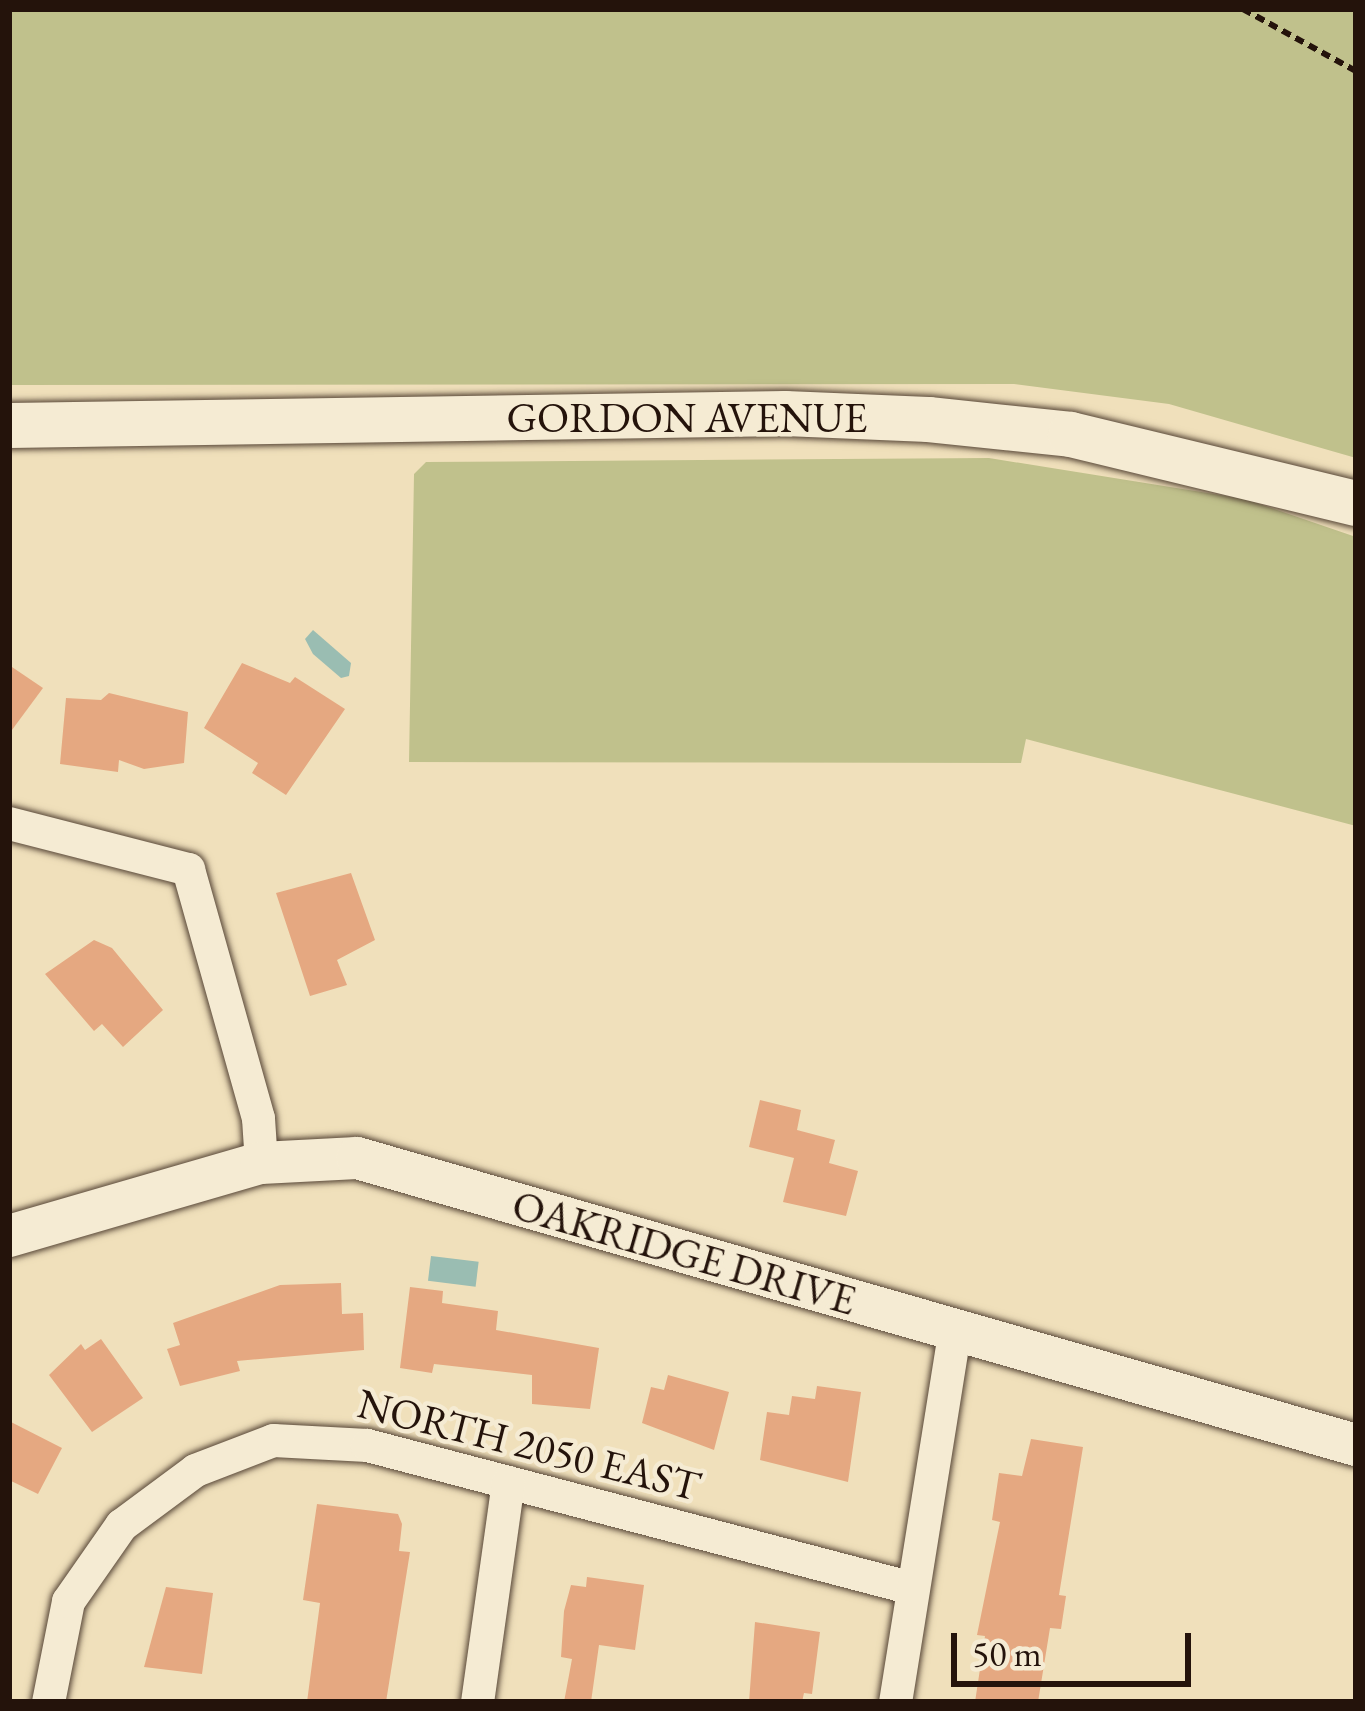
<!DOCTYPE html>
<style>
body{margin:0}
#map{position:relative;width:1365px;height:1711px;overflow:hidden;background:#f0e0bb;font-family:"EB Garamond",serif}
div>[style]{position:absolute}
.green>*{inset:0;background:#c0c18c}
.water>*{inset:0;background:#9abdb2;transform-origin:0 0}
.building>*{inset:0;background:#e5a881}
.path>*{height:6px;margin-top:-3px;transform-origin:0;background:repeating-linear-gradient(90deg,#24130b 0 9px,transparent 0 15px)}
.roads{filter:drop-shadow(0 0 3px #574637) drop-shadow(0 0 3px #574637)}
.minor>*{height:33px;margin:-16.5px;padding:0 16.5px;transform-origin:16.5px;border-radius:16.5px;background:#f5ebd3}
.tertiary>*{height:42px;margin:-21px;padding:0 21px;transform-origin:21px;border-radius:21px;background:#f5ebd3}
.secondary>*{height:45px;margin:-22.5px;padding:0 22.5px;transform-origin:22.5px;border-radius:22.5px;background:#f5ebd3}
span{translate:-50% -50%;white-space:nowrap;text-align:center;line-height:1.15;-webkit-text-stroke:9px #f5ebd3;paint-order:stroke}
.street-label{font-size:42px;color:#24130b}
.frame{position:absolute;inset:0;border:12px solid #24130b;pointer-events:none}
.scale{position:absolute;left:951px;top:1633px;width:240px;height:54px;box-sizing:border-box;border:6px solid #24130b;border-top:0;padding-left:15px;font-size:36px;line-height:42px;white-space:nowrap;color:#24130b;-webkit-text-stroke:9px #f5ebd3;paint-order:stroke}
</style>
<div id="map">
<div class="green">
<div style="clip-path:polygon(9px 9px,1356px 9px,1356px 458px,1169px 404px,1014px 384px,9px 385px)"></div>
<div style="clip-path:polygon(989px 458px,1245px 499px,1356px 537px,1356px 826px,1026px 739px,1021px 763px,409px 762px,414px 474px,426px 462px)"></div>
</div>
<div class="water">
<div style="clip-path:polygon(313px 630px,351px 663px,349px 676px,341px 678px,313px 654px,305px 639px)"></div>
<div style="left:431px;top:1256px;width:48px;height:25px;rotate:7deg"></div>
</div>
<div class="building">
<div style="clip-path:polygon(242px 663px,290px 683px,295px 677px,345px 709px,286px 795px,252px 773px,258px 763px,204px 728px)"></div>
<div style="clip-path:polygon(9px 665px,43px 688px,9px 734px)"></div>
<div style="clip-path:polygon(109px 693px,188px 712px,184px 763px,144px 769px,119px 760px,118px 772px,60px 764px,66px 698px,101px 700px)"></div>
<div style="clip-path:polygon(351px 873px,375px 940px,337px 960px,347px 985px,310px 996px,276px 893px)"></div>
<div style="clip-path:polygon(94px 940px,112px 948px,163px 1010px,123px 1047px,102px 1024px,94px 1031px,45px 974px)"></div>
<div style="clip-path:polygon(760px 1100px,801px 1110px,797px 1130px,835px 1140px,829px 1163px,858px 1171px,846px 1216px,783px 1202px,794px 1158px,749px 1147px)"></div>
<div style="clip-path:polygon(341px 1283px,342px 1314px,363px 1313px,364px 1350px,237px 1361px,240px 1371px,180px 1386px,167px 1349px,180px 1345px,173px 1323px,280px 1285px)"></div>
<div style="clip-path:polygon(410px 1287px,443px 1291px,442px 1303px,498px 1311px,496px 1330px,599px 1348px,590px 1409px,532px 1404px,532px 1375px,434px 1364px,432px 1373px,400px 1368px)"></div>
<div style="clip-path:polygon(101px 1339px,143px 1398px,92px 1432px,49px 1375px,81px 1344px,85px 1350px)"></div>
<div style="clip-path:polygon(668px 1375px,729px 1392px,714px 1450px,642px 1423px,651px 1387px,664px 1390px)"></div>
<div style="clip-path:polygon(817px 1386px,861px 1392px,848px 1482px,760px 1460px,767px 1412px,789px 1415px,792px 1396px,815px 1399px)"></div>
<div style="clip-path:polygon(9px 1421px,62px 1448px,38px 1494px,9px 1480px)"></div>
<div style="clip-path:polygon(1031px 1439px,1083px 1447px,1059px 1595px,1066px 1596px,1061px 1629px,1050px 1628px,1038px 1702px,975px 1702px,985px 1636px,977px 1635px,1000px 1522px,992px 1520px,999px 1473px,1022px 1476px)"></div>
<div style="clip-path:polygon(317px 1504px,398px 1514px,402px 1524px,399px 1551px,410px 1552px,386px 1702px,307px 1702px,320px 1603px,303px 1600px)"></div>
<div style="clip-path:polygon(587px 1577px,644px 1585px,635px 1650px,599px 1645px,591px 1702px,564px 1702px,572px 1659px,561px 1657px,564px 1611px,571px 1585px,586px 1587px)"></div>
<div style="clip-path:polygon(166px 1587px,213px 1593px,202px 1674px,144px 1667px)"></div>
<div style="clip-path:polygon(755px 1622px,820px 1632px,812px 1694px,804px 1693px,802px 1702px,749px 1702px)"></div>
</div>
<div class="path">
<div style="left:1243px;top:9px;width:129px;rotate:28.8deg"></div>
</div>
<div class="roads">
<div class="minor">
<div style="left:9px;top:823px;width:185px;rotate:14.4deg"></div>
<div style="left:188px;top:869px;width:259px;rotate:74.3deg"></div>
<div style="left:258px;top:1118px;width:45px;rotate:86.2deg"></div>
<div style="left:48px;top:1702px;width:103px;rotate:-78.8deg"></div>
<div style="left:68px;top:1601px;width:93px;rotate:-55.1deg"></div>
<div style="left:121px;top:1525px;width:92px;rotate:-36.6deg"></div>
<div style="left:195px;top:1470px;width:84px;rotate:-21deg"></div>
<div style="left:273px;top:1440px;width:94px;rotate:3deg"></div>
<div style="left:367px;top:1445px;width:563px;rotate:14.7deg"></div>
<div style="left:477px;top:1702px;width:222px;rotate:-82deg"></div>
<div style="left:895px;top:1702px;width:375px;rotate:-80.9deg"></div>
</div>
<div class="tertiary">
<div style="left:9px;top:1236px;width:262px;rotate:-16.2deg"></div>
<div style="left:261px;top:1163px;width:96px;rotate:-3deg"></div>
<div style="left:357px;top:1158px;width:1039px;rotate:16.03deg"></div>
</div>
<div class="secondary">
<div style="left:9px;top:425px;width:776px;rotate:-0.89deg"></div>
<div style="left:785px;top:413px;width:143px;rotate:2.4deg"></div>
<div style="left:928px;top:419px;width:143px;rotate:6deg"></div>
<div style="left:1070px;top:434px;width:294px;rotate:13.6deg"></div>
</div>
</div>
<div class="street-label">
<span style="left:687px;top:418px">GORDON AVENUE</span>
<span style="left:684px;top:1253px;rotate:16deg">OAKRIDGE DRIVE</span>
<span style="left:529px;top:1445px;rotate:14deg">NORTH 2050 EAST</span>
</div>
<div class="frame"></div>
<div class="scale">50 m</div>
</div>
